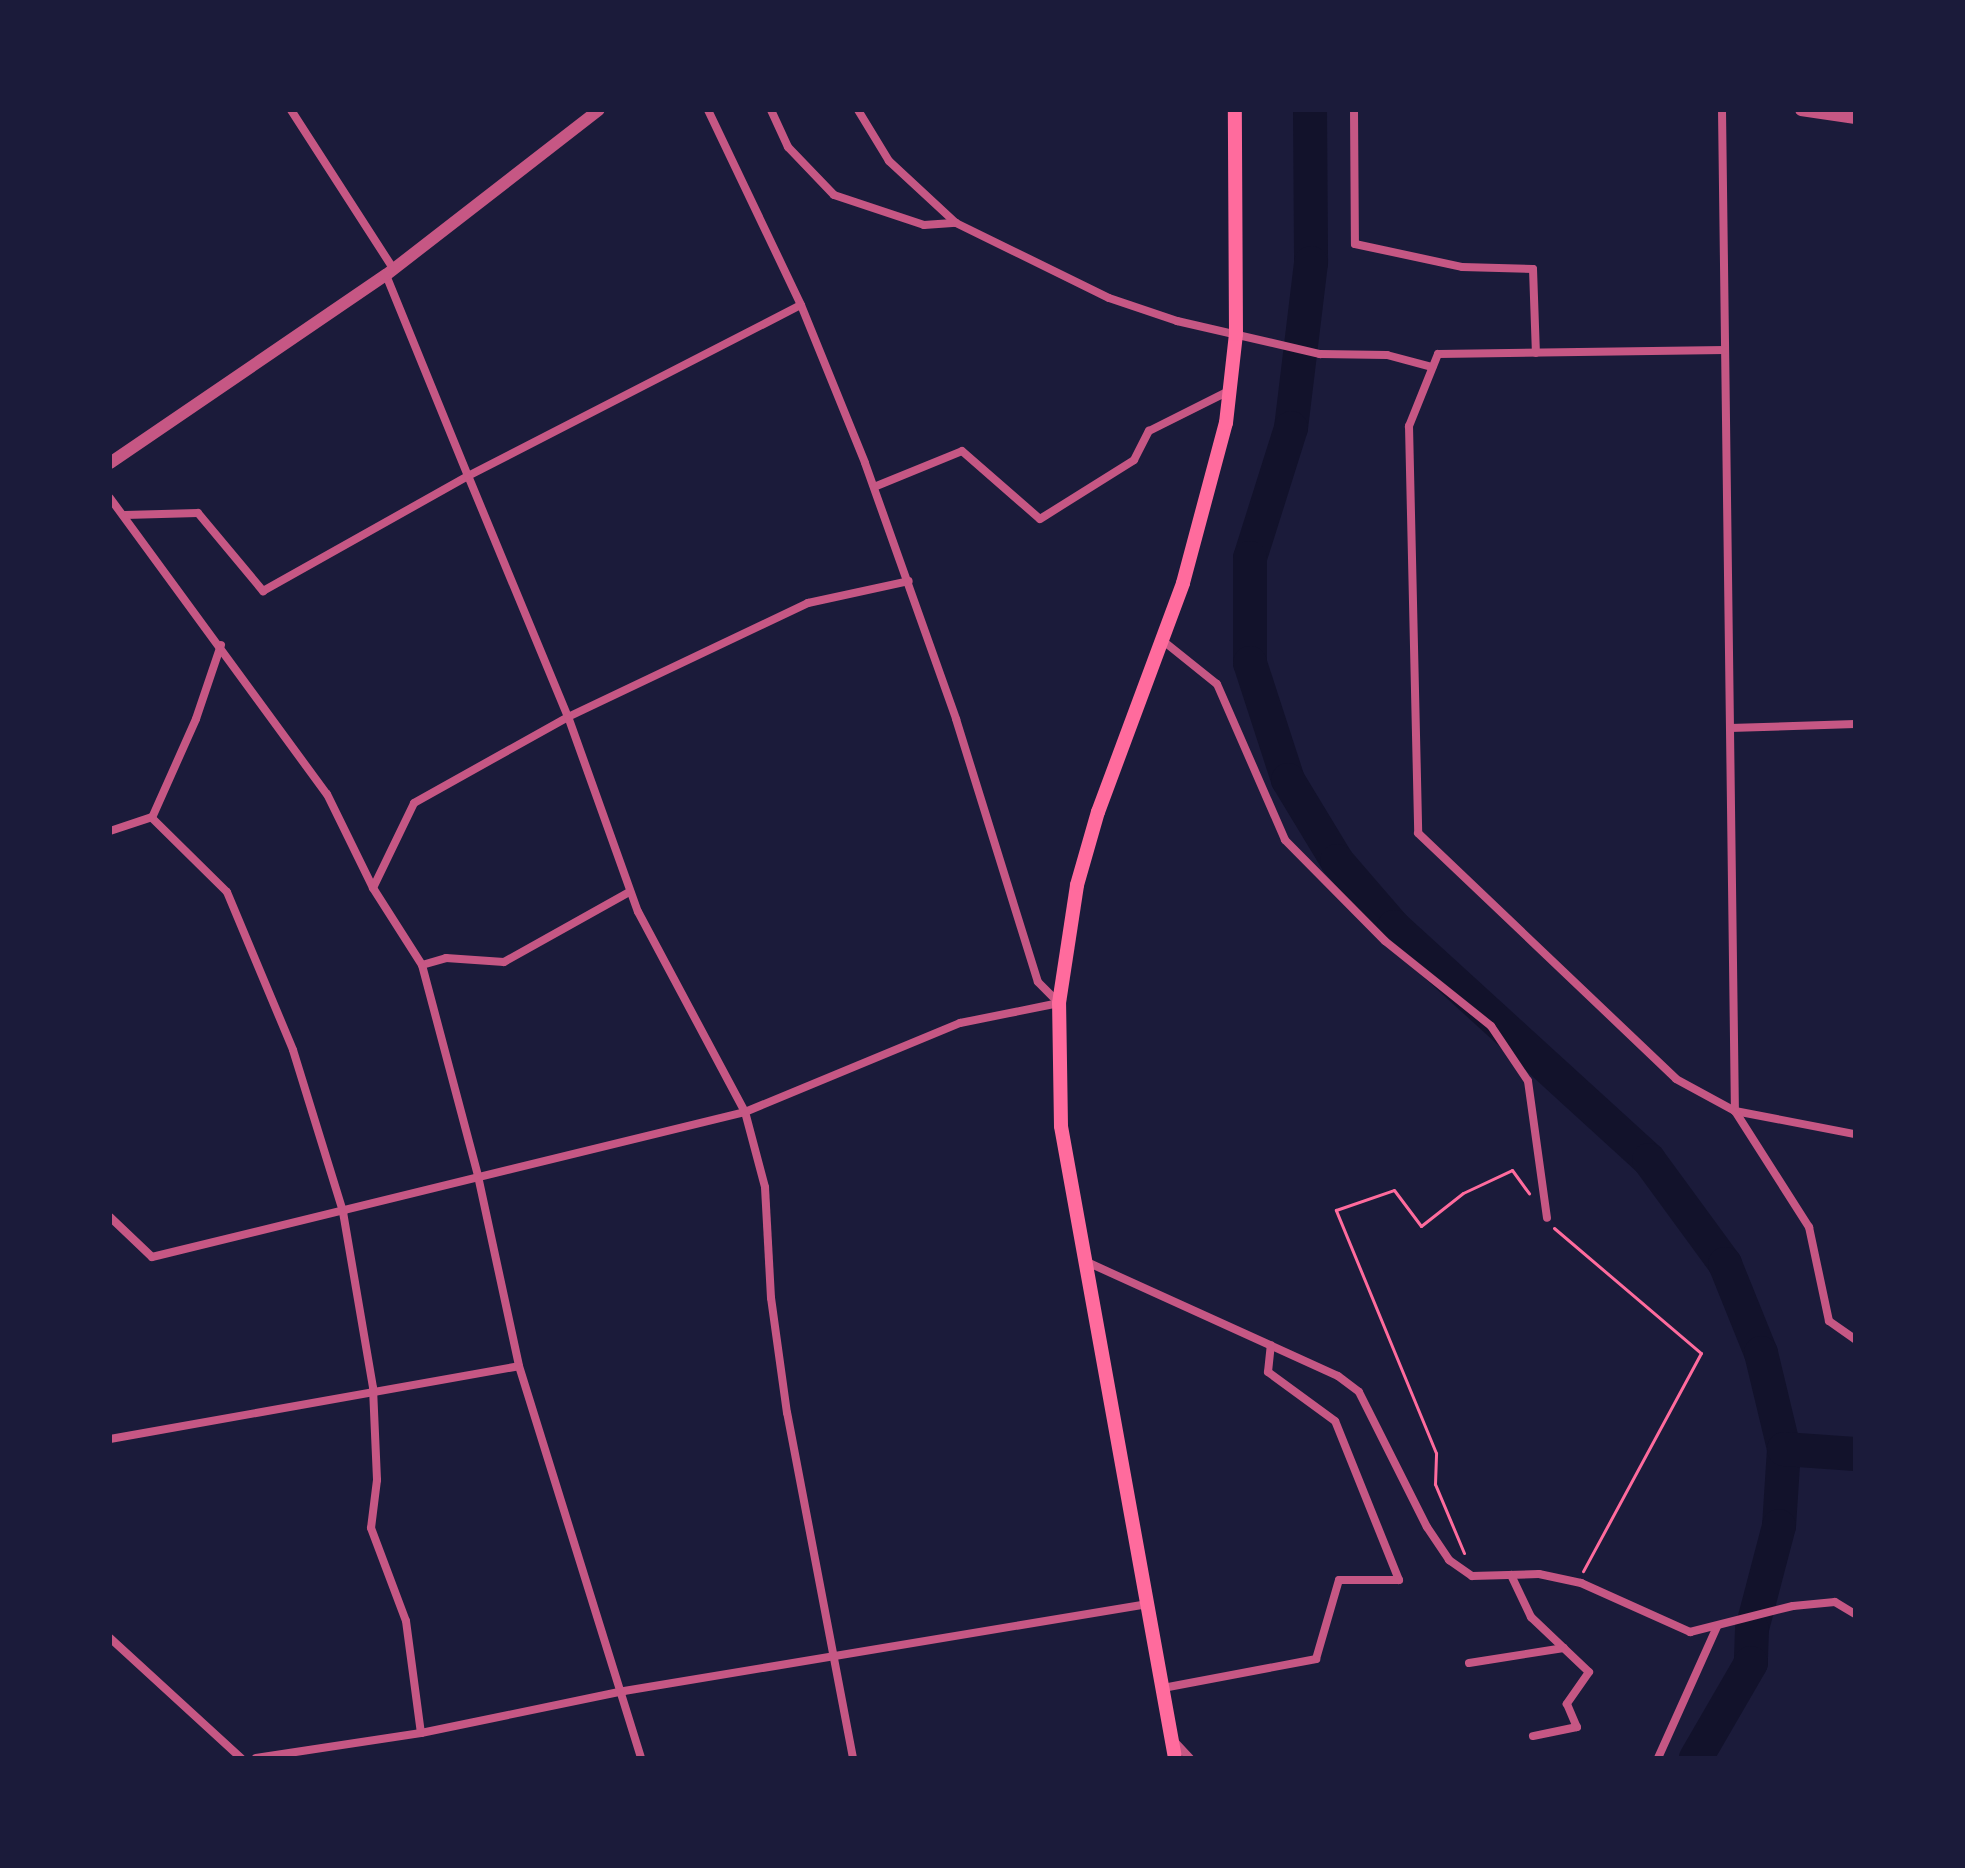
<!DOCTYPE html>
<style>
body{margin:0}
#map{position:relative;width:1965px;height:1868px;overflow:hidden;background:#1b1b3a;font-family:Helvetica,sans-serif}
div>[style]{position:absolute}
.river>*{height:34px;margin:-17px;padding:0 17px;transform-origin:17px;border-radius:17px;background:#12122b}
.path>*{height:3px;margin:-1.5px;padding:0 1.5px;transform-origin:1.5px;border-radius:1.5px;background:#ff6b9d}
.minor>*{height:8px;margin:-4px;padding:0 4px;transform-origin:4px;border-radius:4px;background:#c65784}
.tertiary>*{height:12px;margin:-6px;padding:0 6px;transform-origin:6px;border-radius:6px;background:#c65784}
.secondary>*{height:14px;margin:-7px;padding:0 7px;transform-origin:7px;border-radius:7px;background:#ff6b9d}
span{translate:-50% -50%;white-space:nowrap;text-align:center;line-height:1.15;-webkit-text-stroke:6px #1b1b3a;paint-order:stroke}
.frame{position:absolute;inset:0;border:112px solid #1b1b3a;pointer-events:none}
</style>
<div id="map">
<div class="river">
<div style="left:1310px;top:110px;width:153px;rotate:89.6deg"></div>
<div style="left:1311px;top:263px;width:166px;rotate:96.9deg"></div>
<div style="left:1291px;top:428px;width:136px;rotate:107.5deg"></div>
<div style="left:1250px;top:558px;width:105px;rotate:90deg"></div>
<div style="left:1250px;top:663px;width:123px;rotate:72deg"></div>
<div style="left:1288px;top:780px;width:95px;rotate:58.8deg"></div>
<div style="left:1337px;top:861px;width:87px;rotate:49.2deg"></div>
<div style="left:1394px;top:927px;width:345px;rotate:42.4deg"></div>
<div style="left:1649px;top:1160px;width:129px;rotate:53.8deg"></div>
<div style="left:1725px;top:1264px;width:96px;rotate:68deg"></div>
<div style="left:1761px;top:1353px;width:99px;rotate:76.5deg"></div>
<div style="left:1784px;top:1449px;width:77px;rotate:93.7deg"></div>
<div style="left:1779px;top:1526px;width:106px;rotate:104.7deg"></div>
<div style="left:1752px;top:1629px;width:34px;rotate:92deg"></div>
<div style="left:1751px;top:1663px;width:110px;rotate:120.1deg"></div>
<div style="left:1784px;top:1449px;width:71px;rotate:4deg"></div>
</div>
<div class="path">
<div style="left:1554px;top:1228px;width:193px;rotate:40.4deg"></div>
<div style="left:1701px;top:1353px;width:248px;rotate:118.4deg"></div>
<div style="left:1464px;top:1553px;width:75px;rotate:-112.8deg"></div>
<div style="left:1435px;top:1484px;width:31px;rotate:-88deg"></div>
<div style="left:1436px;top:1453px;width:263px;rotate:-112.4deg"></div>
<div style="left:1336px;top:1210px;width:61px;rotate:-19deg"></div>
<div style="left:1394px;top:1190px;width:45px;rotate:53.1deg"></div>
<div style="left:1421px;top:1226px;width:53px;rotate:-38.2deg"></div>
<div style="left:1463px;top:1193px;width:54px;rotate:-25.1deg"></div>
<div style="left:1512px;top:1170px;width:29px;rotate:54deg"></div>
</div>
<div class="minor">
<div style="left:291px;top:110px;width:188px;rotate:57.2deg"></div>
<div style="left:708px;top:110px;width:216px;rotate:64.5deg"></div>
<div style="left:801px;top:305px;width:170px;rotate:67.9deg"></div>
<div style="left:865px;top:463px;width:272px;rotate:70.4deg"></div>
<div style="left:956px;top:719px;width:275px;rotate:72.7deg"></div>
<div style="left:1038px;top:982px;width:28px;rotate:45deg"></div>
<div style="left:771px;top:110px;width:41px;rotate:65.3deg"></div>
<div style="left:788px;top:147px;width:66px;rotate:46.2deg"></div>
<div style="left:834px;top:195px;width:95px;rotate:18.4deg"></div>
<div style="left:924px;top:225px;width:32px;rotate:-4deg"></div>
<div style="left:956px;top:223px;width:170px;rotate:26.1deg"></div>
<div style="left:1109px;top:298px;width:72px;rotate:18.7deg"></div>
<div style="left:1177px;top:321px;width:147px;rotate:13deg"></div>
<div style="left:1320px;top:354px;width:67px;rotate:0.9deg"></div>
<div style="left:1387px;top:355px;width:47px;rotate:14.9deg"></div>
<div style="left:858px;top:110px;width:60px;rotate:58.7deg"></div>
<div style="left:889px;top:161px;width:91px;rotate:42.8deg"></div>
<div style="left:1354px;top:110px;width:134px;rotate:89.6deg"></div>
<div style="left:1355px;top:244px;width:109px;rotate:12.1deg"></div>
<div style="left:1462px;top:267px;width:71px;rotate:1.6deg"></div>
<div style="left:1533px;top:269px;width:84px;rotate:88deg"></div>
<div style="left:1722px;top:110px;width:1001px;rotate:89.26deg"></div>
<div style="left:1735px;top:1111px;width:122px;rotate:10.9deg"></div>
<div style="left:1725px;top:350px;width:287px;rotate:179.2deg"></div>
<div style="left:1438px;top:354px;width:78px;rotate:111.9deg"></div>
<div style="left:1409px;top:426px;width:407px;rotate:88.7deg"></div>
<div style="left:1418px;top:833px;width:356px;rotate:43.6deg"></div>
<div style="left:1676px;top:1079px;width:67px;rotate:28.5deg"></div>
<div style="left:1735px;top:1111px;width:138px;rotate:57.5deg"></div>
<div style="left:1809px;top:1227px;width:96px;rotate:78deg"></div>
<div style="left:1829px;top:1321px;width:32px;rotate:35deg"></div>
<div style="left:874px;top:487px;width:95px;rotate:-22.2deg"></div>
<div style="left:962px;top:451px;width:103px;rotate:41.1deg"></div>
<div style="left:1040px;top:519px;width:111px;rotate:-32.1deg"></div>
<div style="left:1134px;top:460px;width:33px;rotate:-63deg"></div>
<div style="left:1149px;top:431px;width:89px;rotate:-26.6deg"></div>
<div style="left:110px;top:498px;width:367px;rotate:53.8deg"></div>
<div style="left:327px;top:794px;width:105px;rotate:63.9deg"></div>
<div style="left:373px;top:888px;width:91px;rotate:57.5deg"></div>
<div style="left:422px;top:965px;width:218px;rotate:75.1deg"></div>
<div style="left:478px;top:1176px;width:194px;rotate:77.8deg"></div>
<div style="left:519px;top:1366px;width:411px;rotate:72.7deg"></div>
<div style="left:125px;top:515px;width:73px;rotate:-1.6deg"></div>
<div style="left:198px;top:513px;width:102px;rotate:50.2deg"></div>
<div style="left:263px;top:591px;width:235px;rotate:-29.3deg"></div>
<div style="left:468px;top:476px;width:217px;rotate:-112.2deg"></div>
<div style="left:1162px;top:640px;width:70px;rotate:38.7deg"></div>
<div style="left:1217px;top:684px;width:170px;rotate:66.4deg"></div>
<div style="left:1285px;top:840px;width:142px;rotate:45.3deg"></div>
<div style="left:1385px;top:941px;width:136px;rotate:38.7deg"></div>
<div style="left:1491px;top:1026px;width:66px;rotate:56.1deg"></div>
<div style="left:1528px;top:1081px;width:138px;rotate:82.1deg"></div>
<div style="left:221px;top:645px;width:78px;rotate:108.7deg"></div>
<div style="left:196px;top:719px;width:108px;rotate:114deg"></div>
<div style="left:152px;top:818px;width:105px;rotate:44.6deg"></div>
<div style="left:227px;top:892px;width:171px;rotate:67.3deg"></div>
<div style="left:293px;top:1050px;width:170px;rotate:72.8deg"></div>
<div style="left:343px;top:1212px;width:179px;rotate:80.3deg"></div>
<div style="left:373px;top:1388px;width:92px;rotate:87.5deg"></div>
<div style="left:377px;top:1480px;width:48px;rotate:97.1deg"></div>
<div style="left:371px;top:1528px;width:99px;rotate:69.4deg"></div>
<div style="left:406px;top:1621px;width:113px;rotate:82.4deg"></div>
<div style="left:421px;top:1733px;width:167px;rotate:171.4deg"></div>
<div style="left:1730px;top:728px;width:125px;rotate:-1.8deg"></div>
<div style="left:110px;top:831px;width:44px;rotate:-18.4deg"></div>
<div style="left:373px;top:888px;width:94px;rotate:-64.2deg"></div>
<div style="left:414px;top:803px;width:176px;rotate:-29.2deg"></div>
<div style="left:568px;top:717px;width:261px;rotate:-112.5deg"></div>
<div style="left:468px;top:476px;width:374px;rotate:-27.2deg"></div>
<div style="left:422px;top:965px;width:25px;rotate:-16deg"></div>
<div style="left:446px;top:958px;width:58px;rotate:3.9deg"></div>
<div style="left:504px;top:962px;width:143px;rotate:-29.2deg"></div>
<div style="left:110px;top:1217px;width:58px;rotate:43.6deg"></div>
<div style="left:152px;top:1257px;width:610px;rotate:-13.74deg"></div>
<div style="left:745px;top:1112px;width:233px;rotate:-22.5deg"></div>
<div style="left:960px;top:1023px;width:101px;rotate:-11.4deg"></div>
<div style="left:1089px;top:1263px;width:273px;rotate:24.4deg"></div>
<div style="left:1338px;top:1376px;width:26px;rotate:37deg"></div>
<div style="left:1359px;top:1392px;width:151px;rotate:63.3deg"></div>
<div style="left:1427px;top:1527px;width:40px;rotate:56deg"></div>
<div style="left:1449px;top:1560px;width:28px;rotate:35deg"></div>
<div style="left:1472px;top:1576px;width:67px;rotate:-1.7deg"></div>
<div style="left:1539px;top:1574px;width:43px;rotate:12.1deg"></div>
<div style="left:1581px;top:1583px;width:120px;rotate:24.2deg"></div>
<div style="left:1690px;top:1632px;width:106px;rotate:-14.2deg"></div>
<div style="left:1793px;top:1606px;width:42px;rotate:-5.4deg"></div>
<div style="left:1835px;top:1602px;width:23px;rotate:31deg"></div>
<div style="left:110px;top:1439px;width:415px;rotate:-10.1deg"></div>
<div style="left:1511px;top:1575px;width:47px;rotate:64.5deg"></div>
<div style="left:1531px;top:1617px;width:80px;rotate:43.5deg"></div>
<div style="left:1589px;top:1672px;width:39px;rotate:125deg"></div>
<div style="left:1567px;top:1704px;width:25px;rotate:67deg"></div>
<div style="left:1577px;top:1727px;width:45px;rotate:168.4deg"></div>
<div style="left:110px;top:1638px;width:178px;rotate:42.5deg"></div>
<div style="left:1469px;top:1663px;width:96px;rotate:-9deg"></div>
<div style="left:1163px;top:1688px;width:156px;rotate:-10.7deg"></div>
<div style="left:1316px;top:1659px;width:82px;rotate:-73.8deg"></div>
<div style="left:1339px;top:1580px;width:60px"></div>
<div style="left:1399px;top:1580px;width:171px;rotate:-111.9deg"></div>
<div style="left:1335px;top:1421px;width:83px;rotate:-143.8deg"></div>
<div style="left:1268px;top:1372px;width:27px;rotate:-84deg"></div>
<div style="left:421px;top:1733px;width:207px;rotate:-11.7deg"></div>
<div style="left:624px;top:1691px;width:531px;rotate:-9.43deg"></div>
<div style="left:1173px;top:1740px;width:25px;rotate:47deg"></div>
<div style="left:853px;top:1758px;width:351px;rotate:-100.8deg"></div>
<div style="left:787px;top:1413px;width:116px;rotate:-97.9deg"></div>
<div style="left:771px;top:1298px;width:111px;rotate:-93.1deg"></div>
<div style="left:765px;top:1187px;width:78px;rotate:-104.9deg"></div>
<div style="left:745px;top:1112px;width:227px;rotate:-118.1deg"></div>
<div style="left:638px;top:912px;width:207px;rotate:-109.7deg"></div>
<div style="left:568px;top:717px;width:266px;rotate:-25.4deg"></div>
<div style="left:808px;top:603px;width:103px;rotate:-12.3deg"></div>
<div style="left:1658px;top:1758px;width:144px;rotate:-65.8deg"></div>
</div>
<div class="tertiary">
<div style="left:1801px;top:110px;width:55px;rotate:8.4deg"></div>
<div style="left:110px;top:463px;width:334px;rotate:-34.3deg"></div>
<div style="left:386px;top:275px;width:269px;rotate:-37.8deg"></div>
</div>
<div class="secondary">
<div style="left:1175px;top:1758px;width:642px;rotate:-100.23deg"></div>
<div style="left:1061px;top:1126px;width:123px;rotate:-90.9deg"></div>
<div style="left:1059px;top:1003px;width:119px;rotate:-81.3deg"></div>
<div style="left:1077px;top:885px;width:76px;rotate:-74deg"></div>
<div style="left:1098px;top:812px;width:244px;rotate:-69.6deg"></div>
<div style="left:1183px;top:583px;width:166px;rotate:-75deg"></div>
<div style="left:1226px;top:423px;width:90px;rotate:-83.6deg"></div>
<div style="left:1236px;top:334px;width:224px;rotate:-90.3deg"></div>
</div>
<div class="frame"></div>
</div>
